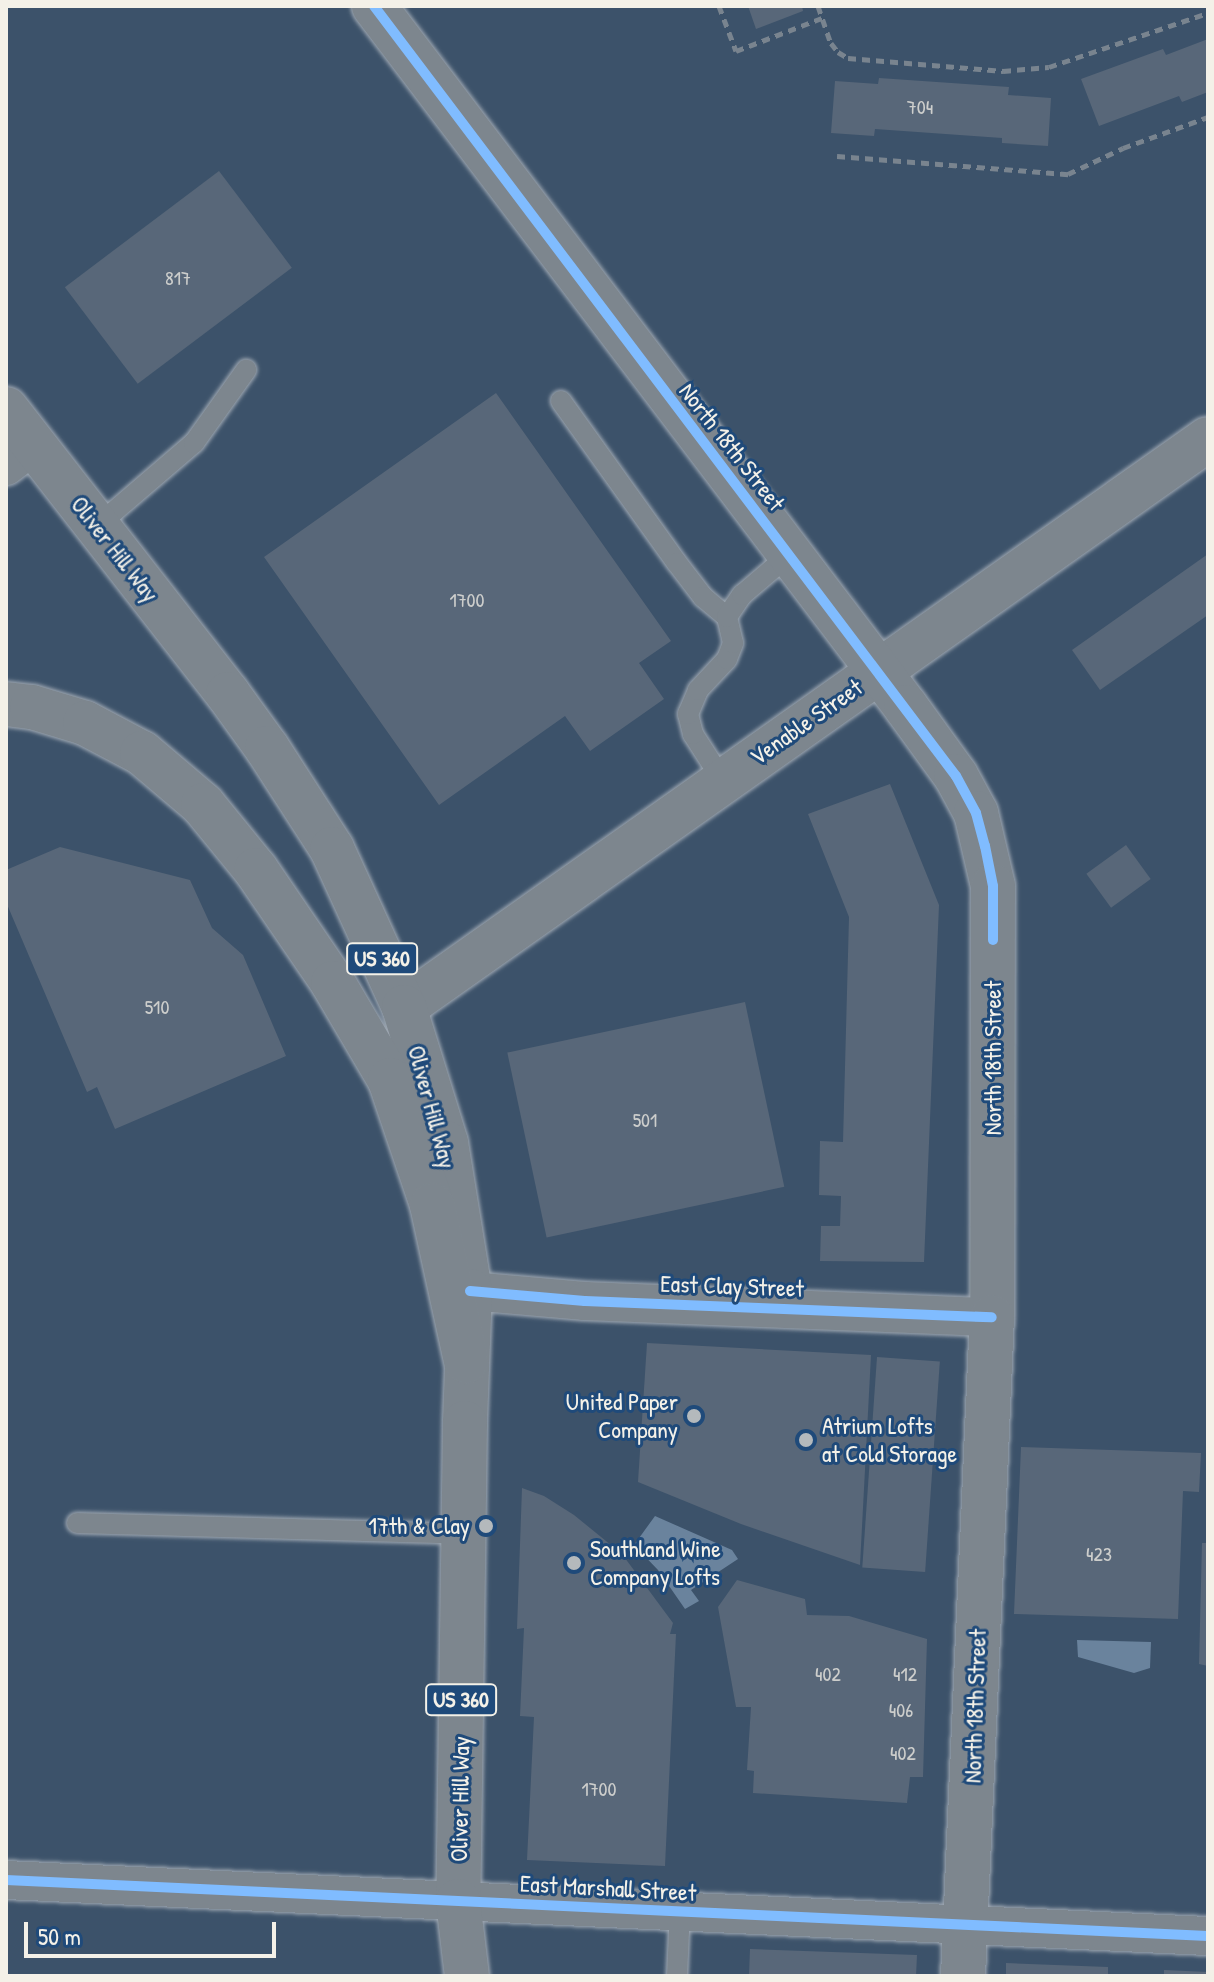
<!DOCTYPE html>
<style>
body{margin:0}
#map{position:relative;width:1214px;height:1982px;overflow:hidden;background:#3c526a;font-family:"Patrick Hand",sans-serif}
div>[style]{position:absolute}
.water>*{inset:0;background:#6a839d}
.building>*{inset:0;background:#586779;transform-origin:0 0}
.path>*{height:5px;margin-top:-2.5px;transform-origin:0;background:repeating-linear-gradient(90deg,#79848f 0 8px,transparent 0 14px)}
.roads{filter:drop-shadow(0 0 2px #9fa8b2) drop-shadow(0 0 2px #9fa8b2)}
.lane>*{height:20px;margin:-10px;padding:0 10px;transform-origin:10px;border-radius:10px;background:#7d868e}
.street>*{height:38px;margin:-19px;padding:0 19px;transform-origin:19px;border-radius:19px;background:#7d868e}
.secondary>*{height:44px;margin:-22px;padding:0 22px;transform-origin:22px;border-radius:22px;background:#7d868e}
.primary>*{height:44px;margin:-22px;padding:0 22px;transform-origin:22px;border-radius:22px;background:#7d868e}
.highway>*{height:44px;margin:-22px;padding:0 22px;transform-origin:22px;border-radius:22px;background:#7d868e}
.cycleway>*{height:10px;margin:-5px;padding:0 5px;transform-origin:5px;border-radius:5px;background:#80bcff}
.dots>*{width:22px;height:22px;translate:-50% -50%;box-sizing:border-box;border:4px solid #1f4a7a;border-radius:50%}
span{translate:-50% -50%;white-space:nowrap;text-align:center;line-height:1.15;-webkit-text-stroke:6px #1f4a7a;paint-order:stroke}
.number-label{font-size:20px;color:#cdcecc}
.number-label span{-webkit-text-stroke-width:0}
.shield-label span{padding:2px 6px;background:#1f4a7a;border:2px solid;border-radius:6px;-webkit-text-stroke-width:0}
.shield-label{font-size:22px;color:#f4f1e8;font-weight:700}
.street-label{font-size:24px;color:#f4f1e8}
.poi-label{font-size:24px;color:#f4f1e8}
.right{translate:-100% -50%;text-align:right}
.left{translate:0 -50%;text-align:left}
.frame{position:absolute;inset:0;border:8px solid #f4f1e8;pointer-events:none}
.scale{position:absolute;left:24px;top:1922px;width:252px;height:36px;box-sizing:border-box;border:4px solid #f4f1e8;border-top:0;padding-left:10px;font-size:24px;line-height:28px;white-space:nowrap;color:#f4f1e8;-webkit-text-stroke:6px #1f4a7a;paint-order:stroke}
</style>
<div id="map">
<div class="water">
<div style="clip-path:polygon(655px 1516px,732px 1550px,738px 1559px,691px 1590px,699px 1601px,685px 1609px,658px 1570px,634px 1545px)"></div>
<div style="clip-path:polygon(1077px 1640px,1151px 1642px,1150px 1668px,1134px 1673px,1078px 1657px)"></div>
</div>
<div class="building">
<div style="clip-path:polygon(748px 6px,802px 6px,803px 11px,756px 29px)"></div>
<div style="clip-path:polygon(1208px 39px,1208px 92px,1182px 102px,1179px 96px,1099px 126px,1081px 79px,1163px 49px,1166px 55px)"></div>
<div style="clip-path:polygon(879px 78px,1009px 87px,1008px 95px,1051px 98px,1048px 146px,1002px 143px,1002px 138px,875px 129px,874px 136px,831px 133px,835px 81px,878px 84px)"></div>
<div style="left:219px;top:171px;width:121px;height:193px;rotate:53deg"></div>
<div style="clip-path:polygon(496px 393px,671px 641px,639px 663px,664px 699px,590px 751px,565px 716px,439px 805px,264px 557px)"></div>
<div style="clip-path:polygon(1208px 554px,1208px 615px,1100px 690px,1072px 650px)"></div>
<div style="clip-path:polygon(890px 784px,939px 905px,924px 1262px,820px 1261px,821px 1226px,840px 1226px,841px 1196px,819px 1195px,820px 1141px,843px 1142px,849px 917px,808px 814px)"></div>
<div style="left:1126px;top:845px;width:42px;height:49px;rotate:54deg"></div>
<div style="clip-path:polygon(60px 847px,190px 880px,212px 928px,243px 955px,286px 1056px,115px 1129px,97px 1087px,87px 1092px,6px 902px,6px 870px)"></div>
<div style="left:745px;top:1002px;width:189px;height:243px;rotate:78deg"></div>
<div style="clip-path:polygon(647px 1343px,871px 1355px,860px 1565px,741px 1524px,638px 1482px)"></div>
<div style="left:877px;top:1357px;width:63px;height:211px;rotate:4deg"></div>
<div style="clip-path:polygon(1021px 1447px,1201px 1453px,1199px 1492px,1183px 1491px,1178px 1619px,1014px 1614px)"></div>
<div style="clip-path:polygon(522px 1488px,544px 1496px,574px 1515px,622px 1554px,673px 1623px,670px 1634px,676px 1634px,665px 1866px,527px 1860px,534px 1717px,520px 1716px,524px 1628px,517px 1629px)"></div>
<div style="clip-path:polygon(1202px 1543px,1208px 1543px,1208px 1666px,1199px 1664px)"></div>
<div style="clip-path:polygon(737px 1580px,805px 1599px,807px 1615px,849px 1616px,927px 1639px,923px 1777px,910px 1777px,907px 1803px,753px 1793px,754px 1771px,747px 1770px,751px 1707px,736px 1707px,718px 1607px)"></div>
<div style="clip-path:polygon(750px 1949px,917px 1955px,916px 1976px,749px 1976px)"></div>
<div style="clip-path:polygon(1006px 1963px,1108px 1967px,1108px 1976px,1006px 1976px)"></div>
<div style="clip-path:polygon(1164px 1970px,1208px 1972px,1208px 1976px,1164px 1976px)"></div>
</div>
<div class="path">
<div style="left:719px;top:6px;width:48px;rotate:69.3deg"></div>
<div style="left:736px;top:51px;width:92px;rotate:-21deg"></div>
<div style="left:818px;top:6px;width:39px;rotate:71deg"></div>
<div style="left:831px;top:43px;width:11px;rotate:52deg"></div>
<div style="left:838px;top:52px;width:12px;rotate:31deg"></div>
<div style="left:848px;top:58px;width:156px;rotate:4.8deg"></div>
<div style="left:1003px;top:71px;width:46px;rotate:-5deg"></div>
<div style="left:1049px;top:67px;width:168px;rotate:-18.8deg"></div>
<div style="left:837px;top:156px;width:232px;rotate:4.5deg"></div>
<div style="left:1068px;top:174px;width:61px;rotate:-25.3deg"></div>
<div style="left:1123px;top:148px;width:90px;rotate:-20deg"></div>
</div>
<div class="roads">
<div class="lane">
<div style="left:561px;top:401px;width:199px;rotate:54.4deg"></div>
<div style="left:677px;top:563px;width:43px;rotate:52.6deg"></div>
<div style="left:703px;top:597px;width:31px;rotate:40deg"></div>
<div style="left:97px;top:526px;width:128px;rotate:-40.6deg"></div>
<div style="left:194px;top:443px;width:90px;rotate:-54.5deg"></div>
<div style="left:723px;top:781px;width:56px;rotate:-122.6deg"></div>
<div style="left:693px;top:734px;width:21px;rotate:-104deg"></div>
<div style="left:688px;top:714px;width:26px;rotate:-67deg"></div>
<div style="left:698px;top:690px;width:42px;rotate:-46.9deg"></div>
<div style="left:727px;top:659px;width:17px;rotate:-69deg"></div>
<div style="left:733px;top:643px;width:27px;rotate:-103deg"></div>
<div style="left:727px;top:617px;width:27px;rotate:-56deg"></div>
<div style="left:742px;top:595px;width:63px;rotate:-40.5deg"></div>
<div style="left:77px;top:1523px;width:386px;rotate:1.6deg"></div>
<div style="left:677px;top:1976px;width:65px;rotate:-87.4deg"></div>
</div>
<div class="street">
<div style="left:6px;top:466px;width:35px;rotate:-37deg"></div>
<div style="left:470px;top:1291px;width:115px;rotate:5deg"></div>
<div style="left:585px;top:1301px;width:407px;rotate:2.3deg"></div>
<div style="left:6px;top:1880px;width:1203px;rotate:2.67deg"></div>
</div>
<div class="secondary">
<div style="left:404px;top:1007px;width:984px;rotate:-35.24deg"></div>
</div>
<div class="primary">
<div style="left:374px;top:6px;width:880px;rotate:52.8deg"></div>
<div style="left:906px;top:707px;width:85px;rotate:54.1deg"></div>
<div style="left:956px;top:776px;width:42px;rotate:61.6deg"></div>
<div style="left:976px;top:813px;width:75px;rotate:76.9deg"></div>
<div style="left:993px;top:886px;width:431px;rotate:90.1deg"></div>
<div style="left:992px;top:1317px;width:660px;rotate:92.52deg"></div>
<div style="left:6px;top:409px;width:361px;rotate:52.1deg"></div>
<div style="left:228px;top:694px;width:67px;rotate:54.2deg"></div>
<div style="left:267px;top:748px;width:120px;rotate:57.2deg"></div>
<div style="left:332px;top:849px;width:174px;rotate:65.5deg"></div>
<div style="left:404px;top:1007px;width:142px;rotate:72.8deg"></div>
<div style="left:446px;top:1143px;width:150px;rotate:80.8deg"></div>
<div style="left:470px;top:1291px;width:132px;rotate:92.2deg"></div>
<div style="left:465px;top:1423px;width:478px;rotate:90.8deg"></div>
<div style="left:458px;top:1901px;width:76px;rotate:83.2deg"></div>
</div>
<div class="highway">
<div style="left:6px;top:704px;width:26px;rotate:7deg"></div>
<div style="left:32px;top:707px;width:55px;rotate:16.8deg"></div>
<div style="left:85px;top:723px;width:64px;rotate:27.8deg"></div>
<div style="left:142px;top:753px;width:80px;rotate:40.4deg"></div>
<div style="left:203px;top:805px;width:84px;rotate:50.8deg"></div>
<div style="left:256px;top:870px;width:137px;rotate:55.7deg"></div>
<div style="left:333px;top:983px;width:113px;rotate:59.6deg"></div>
<div style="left:390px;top:1080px;width:132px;rotate:71.4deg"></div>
<div style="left:432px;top:1205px;width:160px;rotate:77.7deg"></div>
</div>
</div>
<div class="cycleway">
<div style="left:374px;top:6px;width:965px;rotate:52.92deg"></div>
<div style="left:956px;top:776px;width:42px;rotate:61.6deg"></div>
<div style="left:976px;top:813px;width:34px;rotate:75deg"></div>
<div style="left:985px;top:846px;width:41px;rotate:78.7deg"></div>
<div style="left:993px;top:886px;width:54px;rotate:90deg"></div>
<div style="left:470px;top:1291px;width:115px;rotate:5deg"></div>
<div style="left:585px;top:1301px;width:407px;rotate:2.3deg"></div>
<div style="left:6px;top:1880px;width:1203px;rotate:2.67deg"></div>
</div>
<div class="dots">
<div style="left:694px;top:1416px;background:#b4b9bc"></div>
<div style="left:806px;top:1440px;background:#b4b9bc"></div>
<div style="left:486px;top:1526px;background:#b4b9bc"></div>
<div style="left:574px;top:1563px;background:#b4b9bc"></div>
</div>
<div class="number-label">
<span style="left:920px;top:106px">704</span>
<span style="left:178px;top:277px">817</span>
<span style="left:467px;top:599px">1700</span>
<span style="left:157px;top:1006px">510</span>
<span style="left:645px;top:1119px">501</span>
<span style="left:1099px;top:1553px">423</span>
<span style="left:828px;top:1673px">402</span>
<span style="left:905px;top:1673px">412</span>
<span style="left:901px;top:1709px">406</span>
<span style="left:903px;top:1752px">402</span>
<span style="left:599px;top:1788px">1700</span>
</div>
<div class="shield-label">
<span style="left:382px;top:959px">US 360</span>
<span style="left:461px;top:1700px">US 360</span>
</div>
<div class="street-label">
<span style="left:732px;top:447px;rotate:52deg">North 18th Street</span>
<span style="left:115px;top:549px;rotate:52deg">Oliver Hill Way</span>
<span style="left:806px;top:722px;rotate:-35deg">Venable Street</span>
<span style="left:993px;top:1058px;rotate:-90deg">North 18th Street</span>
<span style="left:432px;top:1107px;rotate:75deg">Oliver Hill Way</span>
<span style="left:732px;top:1286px;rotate:2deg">East Clay Street</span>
<span style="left:975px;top:1706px;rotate:-88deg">North 18th Street</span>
<span style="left:460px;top:1799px;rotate:-89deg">Oliver Hill Way</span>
<span style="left:608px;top:1888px;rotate:3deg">East Marshall Street</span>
</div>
<div class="poi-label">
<span class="right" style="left:678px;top:1416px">United Paper<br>Company</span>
<span class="left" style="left:822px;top:1440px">Atrium Lofts<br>at Cold Storage</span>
<span class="right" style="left:470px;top:1526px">17th &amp; Clay</span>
<span class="left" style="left:590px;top:1563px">Southland Wine<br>Company Lofts</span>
</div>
<div class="frame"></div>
<div class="scale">50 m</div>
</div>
